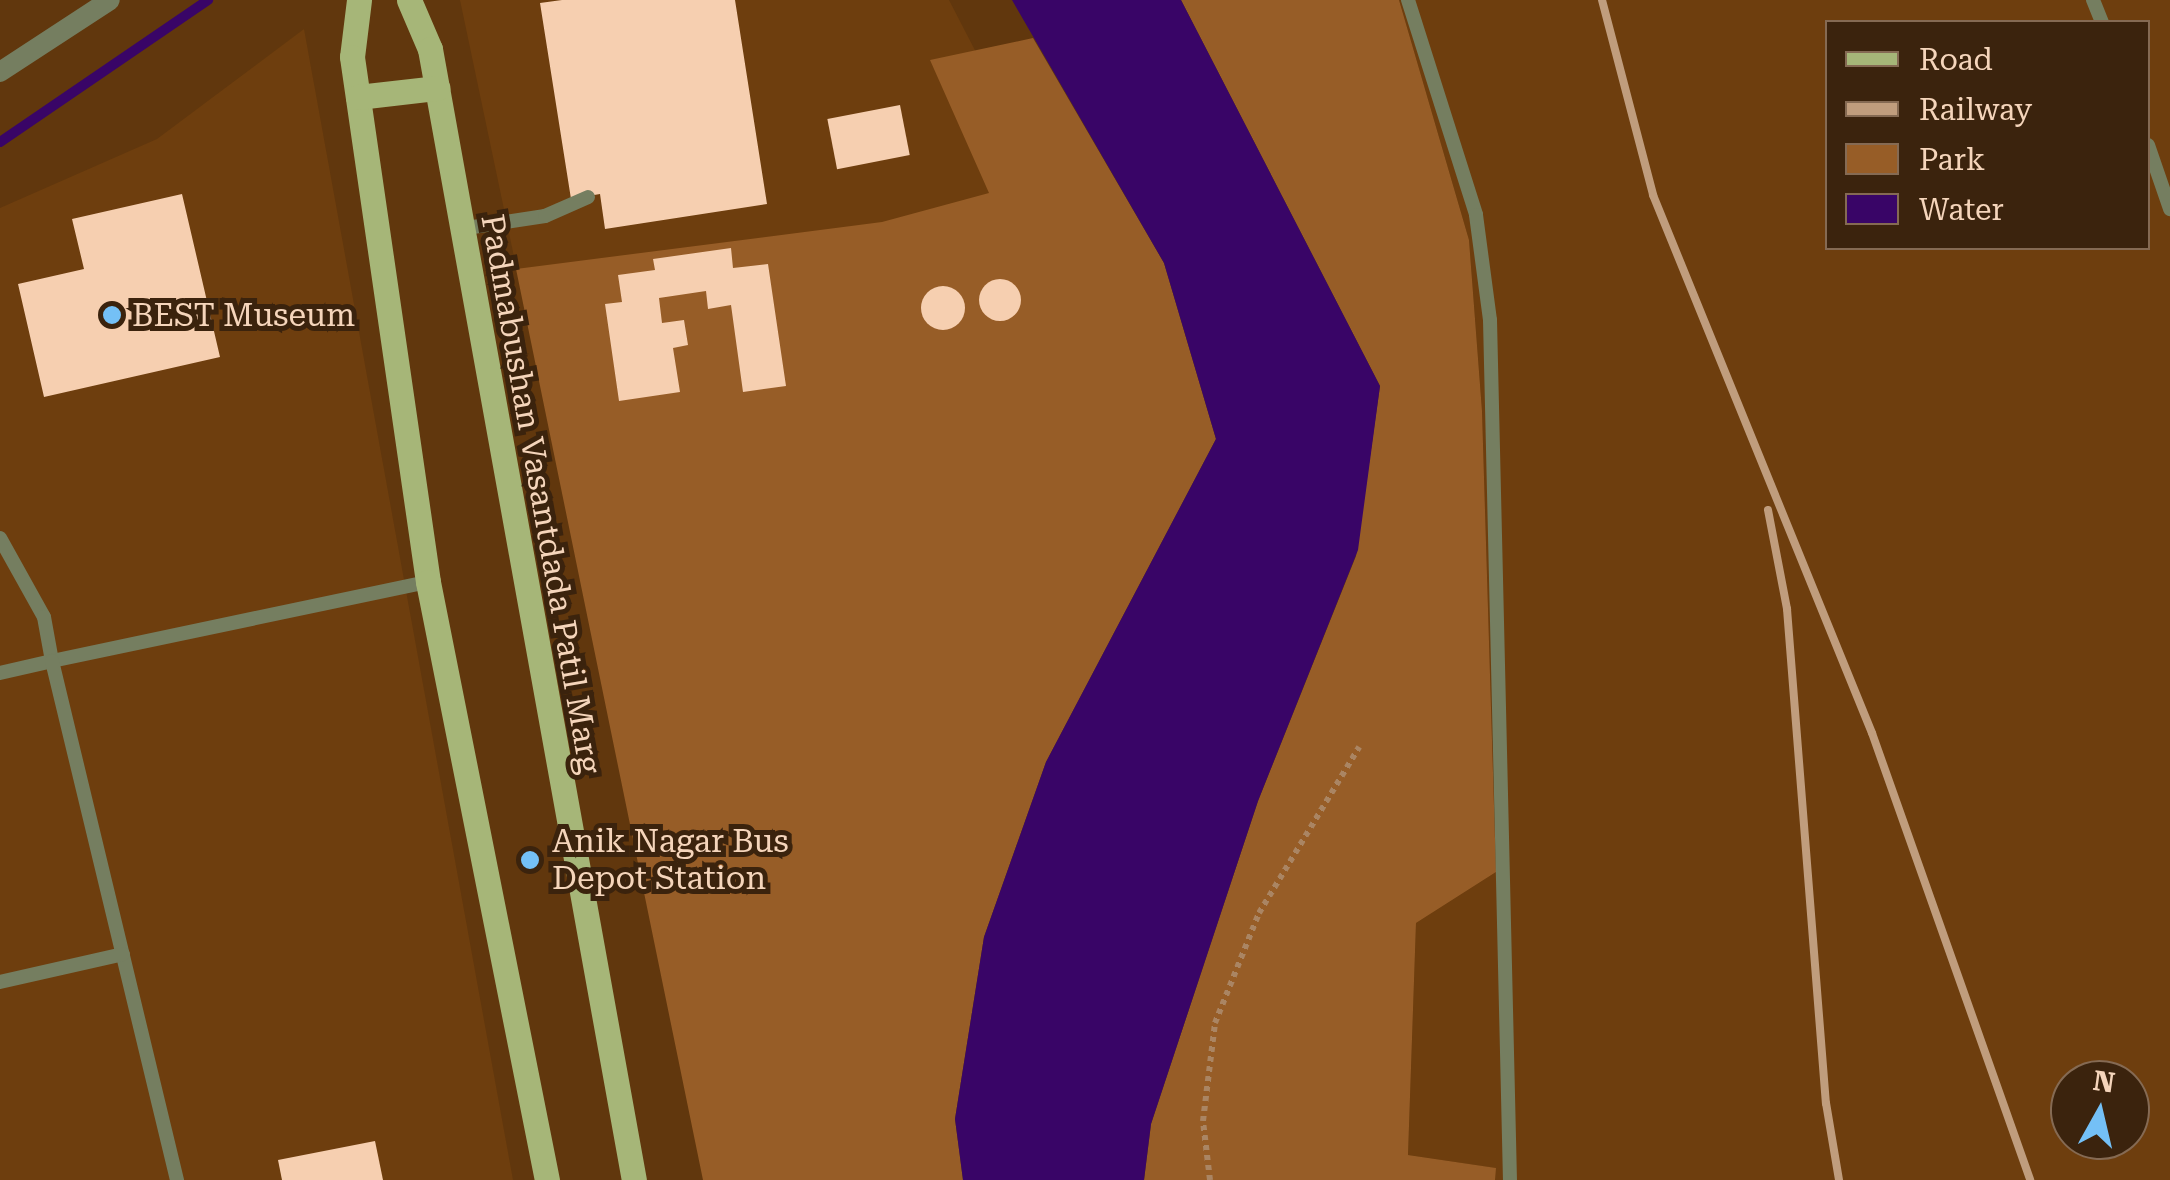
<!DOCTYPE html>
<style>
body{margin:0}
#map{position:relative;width:2170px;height:1180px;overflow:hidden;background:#61370d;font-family:"Roboto Serif",serif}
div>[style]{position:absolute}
.built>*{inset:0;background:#6e3e0e}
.green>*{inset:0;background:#975d27}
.water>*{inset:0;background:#390567}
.stream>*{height:10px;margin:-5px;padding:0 5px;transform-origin:5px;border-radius:5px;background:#390567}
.building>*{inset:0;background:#f6cfb0;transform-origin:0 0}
.round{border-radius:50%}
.path>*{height:6px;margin-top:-3px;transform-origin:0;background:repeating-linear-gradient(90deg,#aa8563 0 5px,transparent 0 10px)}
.lane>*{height:14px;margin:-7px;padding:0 7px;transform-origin:7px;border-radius:7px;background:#757e60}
.street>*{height:20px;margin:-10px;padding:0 10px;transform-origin:10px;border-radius:10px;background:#757e60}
.primary>*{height:25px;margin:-12.5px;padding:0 12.5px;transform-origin:12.5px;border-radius:12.5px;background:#a6b678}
.rail>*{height:8px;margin:-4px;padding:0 4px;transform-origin:4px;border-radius:4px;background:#c09d7d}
.dots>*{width:28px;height:28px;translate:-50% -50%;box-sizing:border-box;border:5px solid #3b230d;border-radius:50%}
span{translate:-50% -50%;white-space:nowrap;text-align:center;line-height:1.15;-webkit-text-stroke:10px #3b230d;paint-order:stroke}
.poi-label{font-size:32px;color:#f5d5bb}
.left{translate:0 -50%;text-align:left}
.street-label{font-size:32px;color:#f5d5bb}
.legend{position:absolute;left:1825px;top:20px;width:325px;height:230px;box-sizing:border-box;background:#3b230d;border:2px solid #856a53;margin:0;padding:12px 18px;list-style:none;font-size:30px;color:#f5d5bb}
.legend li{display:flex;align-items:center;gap:20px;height:50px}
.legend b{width:50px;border:2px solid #856a53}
.north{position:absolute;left:2050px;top:1060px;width:100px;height:100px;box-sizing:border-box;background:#3b230d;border:2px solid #856a53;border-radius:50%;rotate:8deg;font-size:28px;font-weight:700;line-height:40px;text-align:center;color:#f5d5bb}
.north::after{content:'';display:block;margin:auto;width:35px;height:45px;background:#74c0f6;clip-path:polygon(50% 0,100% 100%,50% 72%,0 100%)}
</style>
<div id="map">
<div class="built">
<div style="clip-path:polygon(460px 0,949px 0,1166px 420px,590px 618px)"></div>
<div style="clip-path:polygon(evenodd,1399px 0,2170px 0,2170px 1180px,1495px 1180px,1495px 1168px,1408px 1155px,1416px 923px,1496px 872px,1482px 411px,1469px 240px,1399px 0,1828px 22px,2148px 22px,2148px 248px,1828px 248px,1828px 22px,1399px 0,2070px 1080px,2130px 1080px,2130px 1140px,2070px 1140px,2070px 1080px)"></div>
<div style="clip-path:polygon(304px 29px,513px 1180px,0 1180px,0 208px,157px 139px)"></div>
</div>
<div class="green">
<div style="clip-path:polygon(1181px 0,1399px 0,1469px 240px,1482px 411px,1496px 872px,1416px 923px,1408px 1155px,1496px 1168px,1495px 1180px,1144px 1180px,1151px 1124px,1258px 801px,1356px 556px,1380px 386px)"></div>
<div style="clip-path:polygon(1033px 38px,1164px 263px,1216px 439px,1046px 762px,984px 937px,955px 1119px,963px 1180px,703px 1180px,516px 269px,882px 222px,989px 193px,930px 60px)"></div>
</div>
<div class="water">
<div style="clip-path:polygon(1012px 0,1181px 0,1380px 386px,1358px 550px,1258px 801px,1151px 1124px,1144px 1180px,963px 1180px,955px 1119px,984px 937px,1046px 762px,1216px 439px,1164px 263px)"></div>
</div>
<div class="stream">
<div style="left:0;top:142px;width:252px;rotate:-34.3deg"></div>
</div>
<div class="building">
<div style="clip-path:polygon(562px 0,735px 0,767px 204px,605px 229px,600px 194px,571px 199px,540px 3px)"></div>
<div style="left:900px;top:105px;width:51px;height:74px;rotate:79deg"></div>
<div style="clip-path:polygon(182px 194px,220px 357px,44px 397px,18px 284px,84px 269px,72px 219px)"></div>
<div style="clip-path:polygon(731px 248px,733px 268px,768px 264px,786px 386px,743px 392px,731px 305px,708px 309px,706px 291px,659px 298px,662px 323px,684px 320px,688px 345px,673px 348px,680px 392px,619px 401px,605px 304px,622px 302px,618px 275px,655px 270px,653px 259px)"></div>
<div class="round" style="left:979px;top:279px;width:42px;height:42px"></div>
<div class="round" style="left:921px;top:286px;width:44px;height:44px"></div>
<div style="clip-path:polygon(375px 1141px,383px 1180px,282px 1180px,278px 1160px)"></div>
</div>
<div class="path">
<div style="left:1210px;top:1180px;width:59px;rotate:-96.8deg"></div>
<div style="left:1203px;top:1121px;width:99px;rotate:-83deg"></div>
<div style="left:1215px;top:1023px;width:118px;rotate:-68.2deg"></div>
<div style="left:1259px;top:913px;width:194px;rotate:-58.9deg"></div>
</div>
<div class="lane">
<div style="left:1408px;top:0;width:225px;rotate:72.4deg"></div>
<div style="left:1476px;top:215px;width:106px;rotate:82.4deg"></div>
<div style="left:1490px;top:320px;width:860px;rotate:88.67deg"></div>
<div style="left:2093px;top:0;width:24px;rotate:68deg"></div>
<div style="left:2148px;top:145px;width:68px;rotate:71deg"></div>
<div style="left:460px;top:229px;width:86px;rotate:-8.7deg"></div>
<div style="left:545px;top:216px;width:47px;rotate:-23.8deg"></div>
<div style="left:0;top:538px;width:90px;rotate:60.9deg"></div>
<div style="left:44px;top:617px;width:45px;rotate:79.7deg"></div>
<div style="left:52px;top:661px;width:384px;rotate:-11.9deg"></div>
<div style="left:0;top:673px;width:53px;rotate:-13deg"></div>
<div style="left:52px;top:661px;width:534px;rotate:76.46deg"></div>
<div style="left:0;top:982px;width:126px;rotate:-12.8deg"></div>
</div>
<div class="street">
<div style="left:0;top:72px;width:131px;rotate:-33.2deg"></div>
</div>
<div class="primary">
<div style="left:359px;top:0;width:57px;rotate:97deg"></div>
<div style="left:352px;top:57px;width:530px;rotate:81.76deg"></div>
<div style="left:428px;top:582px;width:610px;rotate:78.75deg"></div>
<div style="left:409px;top:0;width:53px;rotate:66.8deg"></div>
<div style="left:430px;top:49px;width:1149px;rotate:79.78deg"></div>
<div style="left:358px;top:97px;width:80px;rotate:-6.5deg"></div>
</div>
<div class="rail">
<div style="left:1602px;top:0;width:202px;rotate:75.3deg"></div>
<div style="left:1653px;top:195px;width:581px;rotate:67.85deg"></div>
<div style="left:1872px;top:733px;width:474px;rotate:70.5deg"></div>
<div style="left:1768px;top:510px;width:101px;rotate:79.1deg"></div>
<div style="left:1787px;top:609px;width:496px;rotate:85.5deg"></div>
<div style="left:1826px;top:1103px;width:78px;rotate:80.4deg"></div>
</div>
<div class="dots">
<div style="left:112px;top:315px;background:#74c0f6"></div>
<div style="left:530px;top:860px;background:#74c0f6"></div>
</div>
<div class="poi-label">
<span class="left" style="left:132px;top:315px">BEST Museum</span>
<span class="left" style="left:552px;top:860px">Anik Nagar Bus<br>Depot Station</span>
</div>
<div class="street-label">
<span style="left:541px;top:494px;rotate:80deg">Padmabushan Vasantdada Patil Marg</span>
</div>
<ul class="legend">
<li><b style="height:12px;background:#a6b678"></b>Road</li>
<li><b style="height:12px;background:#c09d7d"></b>Railway</li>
<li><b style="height:28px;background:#975d27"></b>Park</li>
<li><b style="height:28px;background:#390567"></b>Water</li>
</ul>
<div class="north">N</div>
</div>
